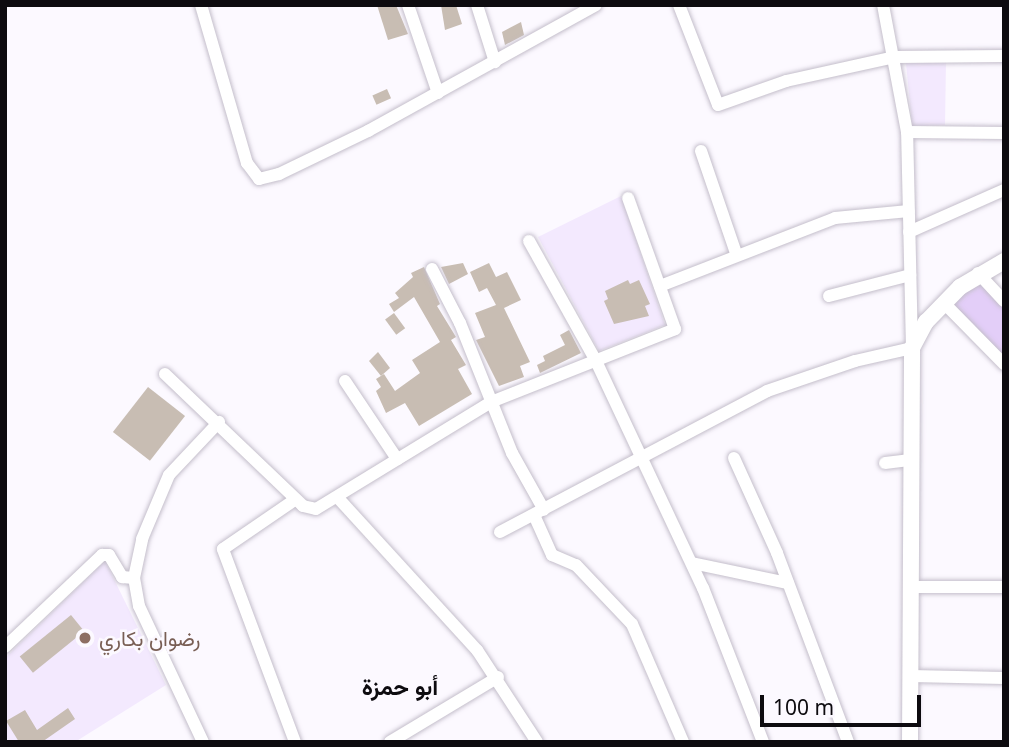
<!DOCTYPE html>
<meta charset="utf-8">
<style>
body{margin:0}
#map{position:relative;width:1009px;height:747px;overflow:hidden;background:#fcf9ff;font-family:"Noto Sans",Vazirmatn,sans-serif}
div>[style]{position:absolute}
.built>*{inset:0;background:#f3e9fe}
.green>*{inset:0;background:#e3cef8}
.building>*{inset:0;background:#c8bdb3;transform-origin:0 0}
.roads{filter:drop-shadow(0 0 2px #c4becb) drop-shadow(0 0 2px #c4becb)}
.minor>*{height:12px;margin:-6px;padding:0 6px;transform-origin:6px;border-radius:6px;background:#fff}
.tertiary>*{height:16px;margin:-8px;padding:0 8px;transform-origin:8px;border-radius:8px;background:#fff}
.dots>*{width:19px;height:19px;translate:-50% -50%;box-sizing:border-box;border:4px solid #fcf9ff;border-radius:50%}
span{translate:-50% -50%;white-space:nowrap;text-align:center;line-height:1.15;-webkit-text-stroke:5px #fcf9ff;paint-order:stroke}
.education-label{font-size:21px;color:#785e54}
.left{translate:0 -50%;text-align:left}
.neighbourhood-label{font-size:23px;color:#0d0b0f;font-weight:700}
.frame{position:absolute;inset:0;border:7px solid #0d0b0f;pointer-events:none}
.scale{position:absolute;left:760px;top:695px;width:161px;height:32px;box-sizing:border-box;border:4px solid #0d0b0f;border-top:0;padding-left:9px;font-size:21px;line-height:24px;white-space:nowrap;color:#0d0b0f;-webkit-text-stroke:5px #fcf9ff;paint-order:stroke}
</style>
<div id="map">
<div class="built">
<div style="clip-path:polygon(946px 61px,945px 125px,912px 126px,906px 63px)"></div>
<div style="clip-path:polygon(621px 196px,665px 325px,599px 351px,538px 237px)"></div>
<div style="clip-path:polygon(105px 561px,166px 685px,75px 742px,9px 742px,5px 735px,5px 658px)"></div>
</div>
<div class="green">
<div style="clip-path:polygon(978px 281px,1004px 307px,1004px 357px,953px 305px)"></div>
</div>
<div class="building">
<div style="clip-path:polygon(377px 5px,396px 5px,408px 34px,388px 40px)"></div>
<div style="clip-path:polygon(441px 5px,456px 5px,462px 24px,445px 30px)"></div>
<div style="clip-path:polygon(521px 22px,524px 35px,505px 45px,502px 32px)"></div>
<div style="left:387px;top:89px;width:10px;height:16px;rotate:66deg"></div>
<div style="clip-path:polygon(463px 263px,468px 274px,449px 284px,441px 267px)"></div>
<div style="clip-path:polygon(489px 263px,496px 277px,507px 272px,521px 300px,504px 308px,530px 362px,520px 366px,524px 377px,499px 386px,476px 340px,485px 337px,475px 313px,496px 305px,487px 288px,479px 292px,470px 272px)"></div>
<div style="clip-path:polygon(424px 267px,440px 304px,437px 306px,456px 337px,451px 340px,466px 365px,458px 369px,472px 394px,419px 426px,405px 403px,386px 413px,376px 391px,381px 387px,376px 379px,384px 374px,395px 391px,420px 373px,412px 360px,440px 342px,414px 297px,394px 312px,389px 304px,399px 298px,395px 293px,413px 277px,411px 273px)"></div>
<div style="clip-path:polygon(628px 280px,630px 284px,639px 280px,650px 304px,645px 306px,649px 316px,614px 324px,604px 301px,608px 299px,605px 291px)"></div>
<div style="left:394px;top:313px;width:19px;height:11px;rotate:54deg"></div>
<div style="clip-path:polygon(569px 330px,581px 353px,540px 373px,537px 365px,545px 361px,543px 356px,565px 345px,560px 335px)"></div>
<div style="clip-path:polygon(378px 352px,390px 368px,381px 376px,369px 361px)"></div>
<div style="left:148px;top:387px;width:47px;height:57px;rotate:38deg"></div>
<div style="left:71px;top:615px;width:21px;height:66px;rotate:51deg"></div>
<div style="clip-path:polygon(68px 708px,75px 719px,42px 742px,19px 742px,6px 721px,25px 710px,37px 730px)"></div>
</div>
<div class="roads">
<div class="minor">
<div style="left:201px;top:5px;width:165px;rotate:73.8deg"></div>
<div style="left:247px;top:163px;width:20px;rotate:53deg"></div>
<div style="left:259px;top:179px;width:21px;rotate:-14deg"></div>
<div style="left:279px;top:174px;width:99px;rotate:-25.8deg"></div>
<div style="left:368px;top:131px;width:260px;rotate:-28.9deg"></div>
<div style="left:408px;top:5px;width:93px;rotate:71.2deg"></div>
<div style="left:477px;top:5px;width:60px;rotate:72.5deg"></div>
<div style="left:679px;top:5px;width:107px;rotate:68.7deg"></div>
<div style="left:718px;top:105px;width:72px;rotate:-19.4deg"></div>
<div style="left:786px;top:81px;width:112px;rotate:-12.4deg"></div>
<div style="left:895px;top:57px;width:109px;rotate:-0.5deg"></div>
<div style="left:907px;top:132px;width:97px;rotate:0.6deg"></div>
<div style="left:701px;top:151px;width:108px;rotate:71.1deg"></div>
<div style="left:909px;top:232px;width:104px;rotate:-23.9deg"></div>
<div style="left:529px;top:241px;width:137px;rotate:60.8deg"></div>
<div style="left:596px;top:361px;width:251px;rotate:64.8deg"></div>
<div style="left:703px;top:588px;width:165px;rotate:68.7deg"></div>
<div style="left:432px;top:269px;width:61px;rotate:62.6deg"></div>
<div style="left:460px;top:323px;width:140px;rotate:68.2deg"></div>
<div style="left:512px;top:453px;width:65px;rotate:60.7deg"></div>
<div style="left:978px;top:273px;width:38px;rotate:47deg"></div>
<div style="left:660px;top:286px;width:188px;rotate:-21.2deg"></div>
<div style="left:835px;top:218px;width:74px;rotate:-5.4deg"></div>
<div style="left:829px;top:296px;width:84px;rotate:-14.5deg"></div>
<div style="left:944px;top:303px;width:86px;rotate:45.5deg"></div>
<div style="left:165px;top:374px;width:191px;rotate:43.7deg"></div>
<div style="left:303px;top:506px;width:13px;rotate:13deg"></div>
<div style="left:316px;top:509px;width:205px;rotate:-31.4deg"></div>
<div style="left:491px;top:402px;width:198px;rotate:-21.6deg"></div>
<div style="left:675px;top:329px;width:139px;rotate:-109.7deg"></div>
<div style="left:345px;top:381px;width:94px;rotate:56.3deg"></div>
<div style="left:734px;top:458px;width:104px;rotate:65.6deg"></div>
<div style="left:777px;top:553px;width:202px;rotate:69.4deg"></div>
<div style="left:885px;top:463px;width:24px;rotate:-7deg"></div>
<div style="left:338px;top:498px;width:206px;rotate:47.6deg"></div>
<div style="left:477px;top:650px;width:110px;rotate:56.9deg"></div>
<div style="left:534px;top:515px;width:44px;rotate:65.8deg"></div>
<div style="left:552px;top:555px;width:26px;rotate:23deg"></div>
<div style="left:576px;top:565px;width:81px;rotate:46.5deg"></div>
<div style="left:632px;top:624px;width:129px;rotate:66.6deg"></div>
<div style="left:500px;top:532px;width:302px;rotate:-27.8deg"></div>
<div style="left:767px;top:391px;width:93px;rotate:-18.8deg"></div>
<div style="left:855px;top:361px;width:58px;rotate:-12.8deg"></div>
<div style="left:912px;top:348px;width:216px;rotate:-91.3deg"></div>
<div style="left:907px;top:132px;width:129px;rotate:-100.7deg"></div>
<div style="left:692px;top:563px;width:98px;rotate:11.8deg"></div>
<div style="left:911px;top:587px;width:93px"></div>
<div style="left:5px;top:647px;width:134px;rotate:-43.5deg"></div>
<div style="left:102px;top:555px;width:7px"></div>
<div style="left:109px;top:555px;width:26px;rotate:59deg"></div>
<div style="left:122px;top:577px;width:12px;rotate:5deg"></div>
<div style="left:911px;top:676px;width:93px;rotate:1.2deg"></div>
<div style="left:203px;top:742px;width:150px;rotate:-115.2deg"></div>
<div style="left:139px;top:606px;width:28px;rotate:-100deg"></div>
<div style="left:134px;top:578px;width:40px;rotate:-78deg"></div>
<div style="left:142px;top:539px;width:69px;rotate:-67.1deg"></div>
<div style="left:169px;top:475px;width:73px;rotate:-46.7deg"></div>
<div style="left:295px;top:742px;width:206px;rotate:-110.5deg"></div>
<div style="left:223px;top:549px;width:88px;rotate:-34.4deg"></div>
<div style="left:390px;top:742px;width:126px;rotate:-31deg"></div>
</div>
<div class="tertiary">
<div style="left:910px;top:742px;width:394px;rotate:-89.7deg"></div>
<div style="left:912px;top:348px;width:30px;rotate:-62deg"></div>
<div style="left:926px;top:322px;width:49px;rotate:-45.8deg"></div>
<div style="left:960px;top:287px;width:51px;rotate:-30.6deg"></div>
</div>
</div>
<div class="dots">
<div style="left:85px;top:638px;background:#8d6e63"></div>
</div>
<div class="education-label">
<span class="left" style="left:99px;top:638px">رضوان بكاري</span>
</div>
<div class="neighbourhood-label">
<span style="left:400px;top:686px">أبو حمزة</span>
</div>
<div class="frame"></div>
<div class="scale">100 m</div>
</div>
